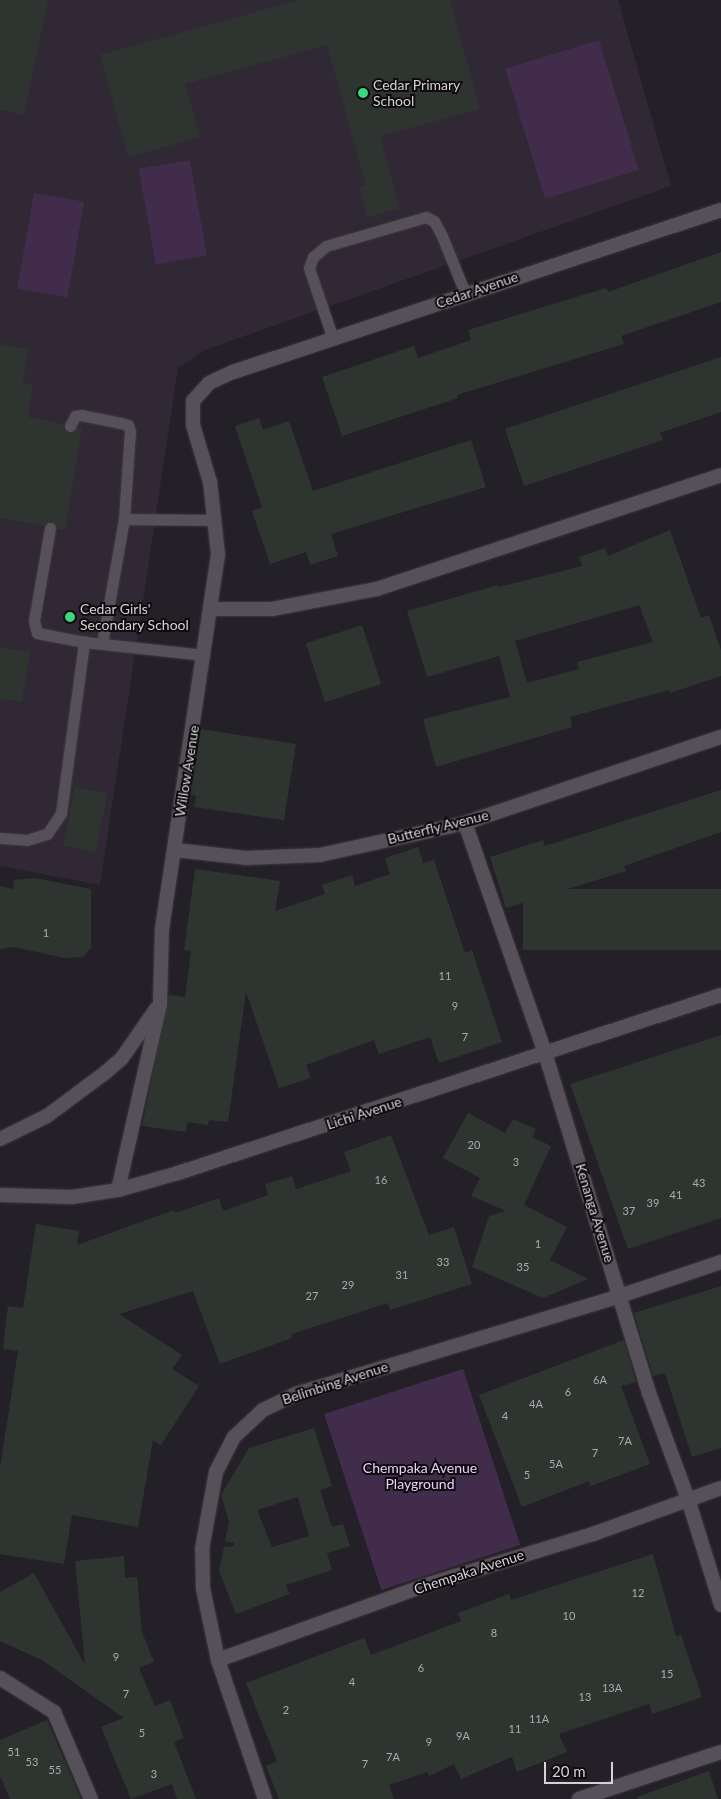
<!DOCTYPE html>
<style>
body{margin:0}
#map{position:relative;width:721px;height:1799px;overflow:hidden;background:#242027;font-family:Lato,sans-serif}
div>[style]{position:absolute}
.built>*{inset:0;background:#302834}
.green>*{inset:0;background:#422c4b;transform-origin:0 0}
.building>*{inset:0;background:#2e3530;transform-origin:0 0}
.roads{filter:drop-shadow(0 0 1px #3e3a3f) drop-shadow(0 0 1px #3e3a3f)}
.service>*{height:11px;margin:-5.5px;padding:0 5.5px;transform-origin:5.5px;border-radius:5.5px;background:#565159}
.minor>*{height:14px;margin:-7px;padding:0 7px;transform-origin:7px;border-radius:7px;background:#565159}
.dots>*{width:14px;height:14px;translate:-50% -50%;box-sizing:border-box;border:2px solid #0d0b0d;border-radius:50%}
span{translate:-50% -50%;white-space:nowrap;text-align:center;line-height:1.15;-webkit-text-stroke:4px #0d0b0d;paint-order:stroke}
.number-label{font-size:11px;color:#ababad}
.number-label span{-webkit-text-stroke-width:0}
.poi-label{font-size:14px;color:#d5d2d7}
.left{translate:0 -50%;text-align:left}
.street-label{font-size:14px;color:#d5d2d7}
.park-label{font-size:14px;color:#eecefd}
.scale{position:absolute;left:544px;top:1762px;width:69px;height:22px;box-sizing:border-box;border:2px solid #d5d2d7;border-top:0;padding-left:6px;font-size:15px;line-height:18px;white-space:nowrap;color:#d5d2d7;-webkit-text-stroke:4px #0d0b0d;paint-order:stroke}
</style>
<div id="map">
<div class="built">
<div style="clip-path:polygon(0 0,618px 0,671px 186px,205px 350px,178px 368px,100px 885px,0 866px)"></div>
</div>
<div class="green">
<div style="left:599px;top:40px;width:136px;height:98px;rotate:73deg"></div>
<div style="left:190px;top:160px;width:97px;height:52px;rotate:80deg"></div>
<div style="left:34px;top:193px;width:51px;height:97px;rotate:10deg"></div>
<div style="left:463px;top:1369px;width:185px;height:146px;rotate:72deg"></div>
</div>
<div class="building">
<div style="clip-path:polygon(0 0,48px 0,24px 115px,0 110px)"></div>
<div style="clip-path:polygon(299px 0,450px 0,480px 109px,380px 136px,400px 208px,367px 217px,359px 187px,366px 185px,327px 45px,185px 84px,200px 137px,128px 157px,100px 55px)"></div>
<div style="clip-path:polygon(721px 252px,721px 302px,621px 336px,624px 344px,457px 395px,458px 398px,342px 436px,322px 377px,414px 346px,418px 358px,471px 340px,468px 330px,606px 288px,608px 292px)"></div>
<div style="clip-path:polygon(0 344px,28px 349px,23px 383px,33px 385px,28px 417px,63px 424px,64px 430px,70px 433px,78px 427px,82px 428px,65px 530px,57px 529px,52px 521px,43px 526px,0 518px)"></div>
<div style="clip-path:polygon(721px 357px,721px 412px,660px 433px,663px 440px,524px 486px,505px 429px)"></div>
<div style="clip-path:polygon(259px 418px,263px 430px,289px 421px,313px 491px,471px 440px,486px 487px,331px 534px,338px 556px,310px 565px,306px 552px,270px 564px,252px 511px,262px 507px,235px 426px)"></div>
<div style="clip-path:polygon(evenodd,670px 530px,701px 618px,709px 615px,721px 650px,721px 676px,670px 693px,669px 690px,570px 717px,572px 727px,436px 767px,423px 719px,510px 697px,499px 656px,427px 677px,407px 611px,498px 585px,499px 587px,582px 566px,579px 557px,605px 548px,608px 556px,670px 530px,639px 605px,653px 642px,577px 662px,579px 669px,527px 683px,515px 641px,639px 605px)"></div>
<div style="left:362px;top:625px;width:62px;height:59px;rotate:72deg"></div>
<div style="clip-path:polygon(0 647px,30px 652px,22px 702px,0 699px)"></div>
<div style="clip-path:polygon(201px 729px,296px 744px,284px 820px,194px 807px,196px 796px,191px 795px)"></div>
<div style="left:75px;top:787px;width:33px;height:60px;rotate:11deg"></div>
<div style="clip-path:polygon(721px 790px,721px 832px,624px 866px,626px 871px,506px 908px,490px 857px,543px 840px,545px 846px)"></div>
<div style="clip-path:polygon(418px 847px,423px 863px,434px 860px,465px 953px,472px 950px,502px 1042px,439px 1063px,430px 1037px,379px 1054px,374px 1040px,306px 1065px,311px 1078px,279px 1088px,246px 992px,228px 1122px,209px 1120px,208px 1125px,187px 1122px,186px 1132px,142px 1126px,169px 995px,185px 997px,191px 951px,184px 950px,195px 869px,280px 881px,275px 911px,325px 894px,322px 885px,352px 875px,355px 886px,390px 874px,385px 858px)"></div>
<div style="clip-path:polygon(35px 878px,91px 889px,91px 948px,83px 957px,64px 958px,14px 947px,0 949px,0 886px,14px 889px,13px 880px)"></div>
<div style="left:721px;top:889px;width:61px;height:198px;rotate:90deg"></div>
<div style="clip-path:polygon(721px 1035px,721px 1218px,628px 1249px,570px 1084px)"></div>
<div style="clip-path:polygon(468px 1113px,505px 1133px,513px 1119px,536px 1129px,532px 1137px,551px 1146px,524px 1205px,567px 1227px,550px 1260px,588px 1279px,543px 1298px,472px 1267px,489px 1216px,506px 1211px,471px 1196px,480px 1178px,443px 1158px)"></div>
<div style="clip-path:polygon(391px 1135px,429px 1235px,454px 1227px,472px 1284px,390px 1310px,388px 1303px,339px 1319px,291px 1334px,292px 1338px,220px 1364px,193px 1291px,119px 1314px,182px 1355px,172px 1369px,199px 1386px,161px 1445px,153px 1440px,138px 1527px,72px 1515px,64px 1564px,0 1554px,0 1468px,18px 1351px,3px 1349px,8px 1306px,23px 1308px,36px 1224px,79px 1231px,77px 1245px,174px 1210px,175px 1213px,219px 1198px,223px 1211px,268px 1195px,265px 1184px,292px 1176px,296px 1189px,351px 1171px,344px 1152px)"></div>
<div style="clip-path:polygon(721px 1286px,721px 1448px,692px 1457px,665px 1373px,653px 1376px,634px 1313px)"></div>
<div style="clip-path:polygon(624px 1340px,636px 1382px,621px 1386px,650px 1464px,591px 1486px,589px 1481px,522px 1507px,479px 1395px)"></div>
<div style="clip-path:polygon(evenodd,314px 1428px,332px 1486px,320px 1490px,332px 1527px,343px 1524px,350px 1546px,327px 1553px,332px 1570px,286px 1585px,290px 1594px,236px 1614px,219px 1571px,224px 1547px,234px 1546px,234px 1543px,225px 1541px,229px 1522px,221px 1495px,249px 1448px,314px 1428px,298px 1497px,309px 1536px,272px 1547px,257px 1510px,298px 1497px)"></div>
<div style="clip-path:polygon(653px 1554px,676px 1636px,681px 1635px,702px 1697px,652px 1714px,649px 1704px,559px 1734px,567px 1752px,517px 1772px,512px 1757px,461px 1779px,454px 1764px,429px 1776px,427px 1772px,389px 1785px,394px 1799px,279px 1799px,266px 1766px,277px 1761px,246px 1683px,364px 1638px,371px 1655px,461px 1621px,458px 1613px,509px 1594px,511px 1600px)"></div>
<div style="clip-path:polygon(124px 1556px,125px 1578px,137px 1577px,142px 1632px,154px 1662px,139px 1668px,155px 1706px,170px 1700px,184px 1738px,174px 1742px,196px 1799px,177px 1799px,172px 1784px,131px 1799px,101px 1727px,124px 1718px,42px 1660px,0 1641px,0 1592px,34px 1573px,85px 1665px,75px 1561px)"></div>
<div style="clip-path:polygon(47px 1720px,81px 1799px,10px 1799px,0 1776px,0 1740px)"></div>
<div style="clip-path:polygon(709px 1771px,718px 1799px,638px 1799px,637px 1797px)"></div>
</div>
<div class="roads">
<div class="service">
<div style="left:333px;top:339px;width:75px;rotate:-108.7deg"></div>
<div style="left:309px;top:268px;width:12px;rotate:-70deg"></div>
<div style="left:313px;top:257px;width:17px;rotate:-40deg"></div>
<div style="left:326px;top:246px;width:104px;rotate:-16.2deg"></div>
<div style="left:426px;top:217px;width:9px;rotate:27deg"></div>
<div style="left:434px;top:221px;width:17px;rotate:62deg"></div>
<div style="left:442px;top:236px;width:61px;rotate:68deg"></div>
<div style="left:70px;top:426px;width:11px;rotate:-63deg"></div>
<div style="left:75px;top:416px;width:6px;rotate:-9deg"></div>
<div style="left:81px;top:415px;width:41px;rotate:11.3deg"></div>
<div style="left:121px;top:423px;width:7px;rotate:16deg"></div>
<div style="left:128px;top:425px;width:6px;rotate:72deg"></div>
<div style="left:130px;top:431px;width:88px;rotate:93.9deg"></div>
<div style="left:124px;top:519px;width:127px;rotate:100deg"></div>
<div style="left:124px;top:519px;width:91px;rotate:0.6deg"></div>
<div style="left:50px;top:528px;width:94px;rotate:99.8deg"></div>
<div style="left:34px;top:621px;width:12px;rotate:76deg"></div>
<div style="left:37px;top:633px;width:48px;rotate:10.8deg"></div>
<div style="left:84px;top:642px;width:121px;rotate:6.2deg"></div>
<div style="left:0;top:838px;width:27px;rotate:4deg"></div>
<div style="left:27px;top:840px;width:21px;rotate:-17deg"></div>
<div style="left:47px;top:834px;width:25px;rotate:-56deg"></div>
<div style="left:61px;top:813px;width:173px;rotate:-82.3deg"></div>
</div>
<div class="minor">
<div style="left:213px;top:609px;width:59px"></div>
<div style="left:272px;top:609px;width:107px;rotate:-10.8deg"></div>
<div style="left:377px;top:589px;width:362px;rotate:-18.3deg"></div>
<div style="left:465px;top:823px;width:244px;rotate:70.8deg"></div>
<div style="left:545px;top:1053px;width:356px;rotate:73deg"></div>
<div style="left:649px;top:1393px;width:113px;rotate:69.8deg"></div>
<div style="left:688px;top:1499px;width:111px;rotate:72.7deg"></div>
<div style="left:175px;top:850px;width:71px;rotate:6.4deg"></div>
<div style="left:246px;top:858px;width:74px;rotate:-2.3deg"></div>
<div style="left:320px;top:855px;width:148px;rotate:-12.4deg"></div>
<div style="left:465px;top:823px;width:270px;rotate:-18.6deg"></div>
<div style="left:0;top:1139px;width:52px;rotate:-26.1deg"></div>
<div style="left:47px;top:1116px;width:74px;rotate:-36.7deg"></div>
<div style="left:106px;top:1072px;width:21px;rotate:-41deg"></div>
<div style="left:122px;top:1058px;width:60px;rotate:-55.2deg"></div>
<div style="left:118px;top:1190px;width:191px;rotate:-77.3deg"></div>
<div style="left:160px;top:1004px;width:75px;rotate:-88.5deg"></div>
<div style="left:162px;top:929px;width:379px;rotate:-81.5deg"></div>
<div style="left:218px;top:554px;width:72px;rotate:-96.3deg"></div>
<div style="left:210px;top:482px;width:59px;rotate:-106.6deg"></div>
<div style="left:193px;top:425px;width:24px;rotate:-90deg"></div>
<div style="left:193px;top:401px;width:24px;rotate:-48deg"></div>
<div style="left:209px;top:383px;width:26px;rotate:-25deg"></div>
<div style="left:233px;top:372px;width:514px;rotate:-18.36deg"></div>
<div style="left:0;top:1195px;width:72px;rotate:1.6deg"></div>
<div style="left:72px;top:1197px;width:47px;rotate:-8.7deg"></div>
<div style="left:118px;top:1190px;width:62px;rotate:-15.8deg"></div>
<div style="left:178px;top:1173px;width:571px;rotate:-18.15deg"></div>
<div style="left:218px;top:1660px;width:218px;rotate:-19.8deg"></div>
<div style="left:423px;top:1586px;width:178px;rotate:-17deg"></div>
<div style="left:593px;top:1534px;width:136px;rotate:-19.8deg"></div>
<div style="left:0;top:1678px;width:64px;rotate:32.2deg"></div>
<div style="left:54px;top:1712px;width:95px;rotate:67deg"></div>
<div style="left:265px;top:1799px;width:147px;rotate:-108.7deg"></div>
<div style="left:218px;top:1660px;width:74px;rotate:-101.8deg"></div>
<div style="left:203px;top:1588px;width:39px;rotate:-91deg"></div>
<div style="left:202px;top:1549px;width:78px;rotate:-79.7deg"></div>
<div style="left:216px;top:1472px;width:39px;rotate:-63deg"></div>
<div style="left:234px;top:1437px;width:40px;rotate:-43deg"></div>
<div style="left:263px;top:1410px;width:37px;rotate:-26deg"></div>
<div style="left:296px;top:1394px;width:338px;rotate:-16.8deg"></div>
<div style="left:620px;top:1296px;width:107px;rotate:-18.6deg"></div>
<div style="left:579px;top:1799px;width:150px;rotate:-18.3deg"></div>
</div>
</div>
<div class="dots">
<div style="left:363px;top:93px;background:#3bd77e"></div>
<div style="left:70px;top:617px;background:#3bd77e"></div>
</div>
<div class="number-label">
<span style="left:46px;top:933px">1</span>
<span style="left:445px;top:976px">11</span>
<span style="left:455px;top:1006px">9</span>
<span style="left:465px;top:1037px">7</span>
<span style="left:474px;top:1145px">20</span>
<span style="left:516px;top:1162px">3</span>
<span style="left:381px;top:1180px">16</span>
<span style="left:699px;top:1183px">43</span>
<span style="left:676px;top:1195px">41</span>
<span style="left:653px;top:1203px">39</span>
<span style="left:629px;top:1211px">37</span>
<span style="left:538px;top:1244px">1</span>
<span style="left:443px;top:1262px">33</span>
<span style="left:523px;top:1267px">35</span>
<span style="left:402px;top:1275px">31</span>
<span style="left:348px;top:1285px">29</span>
<span style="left:312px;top:1296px">27</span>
<span style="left:600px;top:1380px">6A</span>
<span style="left:568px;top:1392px">6</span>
<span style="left:536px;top:1404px">4A</span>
<span style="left:505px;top:1416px">4</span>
<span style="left:625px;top:1441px">7A</span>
<span style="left:595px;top:1453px">7</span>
<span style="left:556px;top:1464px">5A</span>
<span style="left:527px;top:1475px">5</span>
<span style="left:638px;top:1593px">12</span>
<span style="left:569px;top:1616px">10</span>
<span style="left:494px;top:1633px">8</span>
<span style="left:116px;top:1657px">9</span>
<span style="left:421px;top:1668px">6</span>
<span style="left:667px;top:1674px">15</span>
<span style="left:352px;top:1682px">4</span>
<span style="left:612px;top:1688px">13A</span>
<span style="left:126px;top:1694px">7</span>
<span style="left:585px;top:1697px">13</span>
<span style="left:286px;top:1710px">2</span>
<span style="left:539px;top:1719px">11A</span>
<span style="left:515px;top:1729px">11</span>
<span style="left:142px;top:1733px">5</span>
<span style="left:463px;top:1736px">9A</span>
<span style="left:429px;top:1742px">9</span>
<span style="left:14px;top:1752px">51</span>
<span style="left:393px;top:1757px">7A</span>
<span style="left:32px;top:1762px">53</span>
<span style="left:365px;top:1764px">7</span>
<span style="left:55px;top:1770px">55</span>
<span style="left:154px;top:1774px">3</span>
</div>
<div class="poi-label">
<span class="left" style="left:373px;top:93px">Cedar Primary<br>School</span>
<span class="left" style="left:80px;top:617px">Cedar Girls'<br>Secondary School</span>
</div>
<div class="street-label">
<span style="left:477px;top:290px;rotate:-19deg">Cedar Avenue</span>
<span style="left:187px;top:771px;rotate:-81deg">Willow Avenue</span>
<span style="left:438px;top:827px;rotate:-14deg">Butterfly Avenue</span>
<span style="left:364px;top:1113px;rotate:-18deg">Lichi Avenue</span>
<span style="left:595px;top:1213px;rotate:73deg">Kenanga Avenue</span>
<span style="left:335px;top:1383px;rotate:-18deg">Belimbing Avenue</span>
<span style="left:469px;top:1572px;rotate:-18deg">Chempaka Avenue</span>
</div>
<div class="park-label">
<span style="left:420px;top:1476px">Chempaka Avenue<br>Playground</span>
</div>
<div class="scale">20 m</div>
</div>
